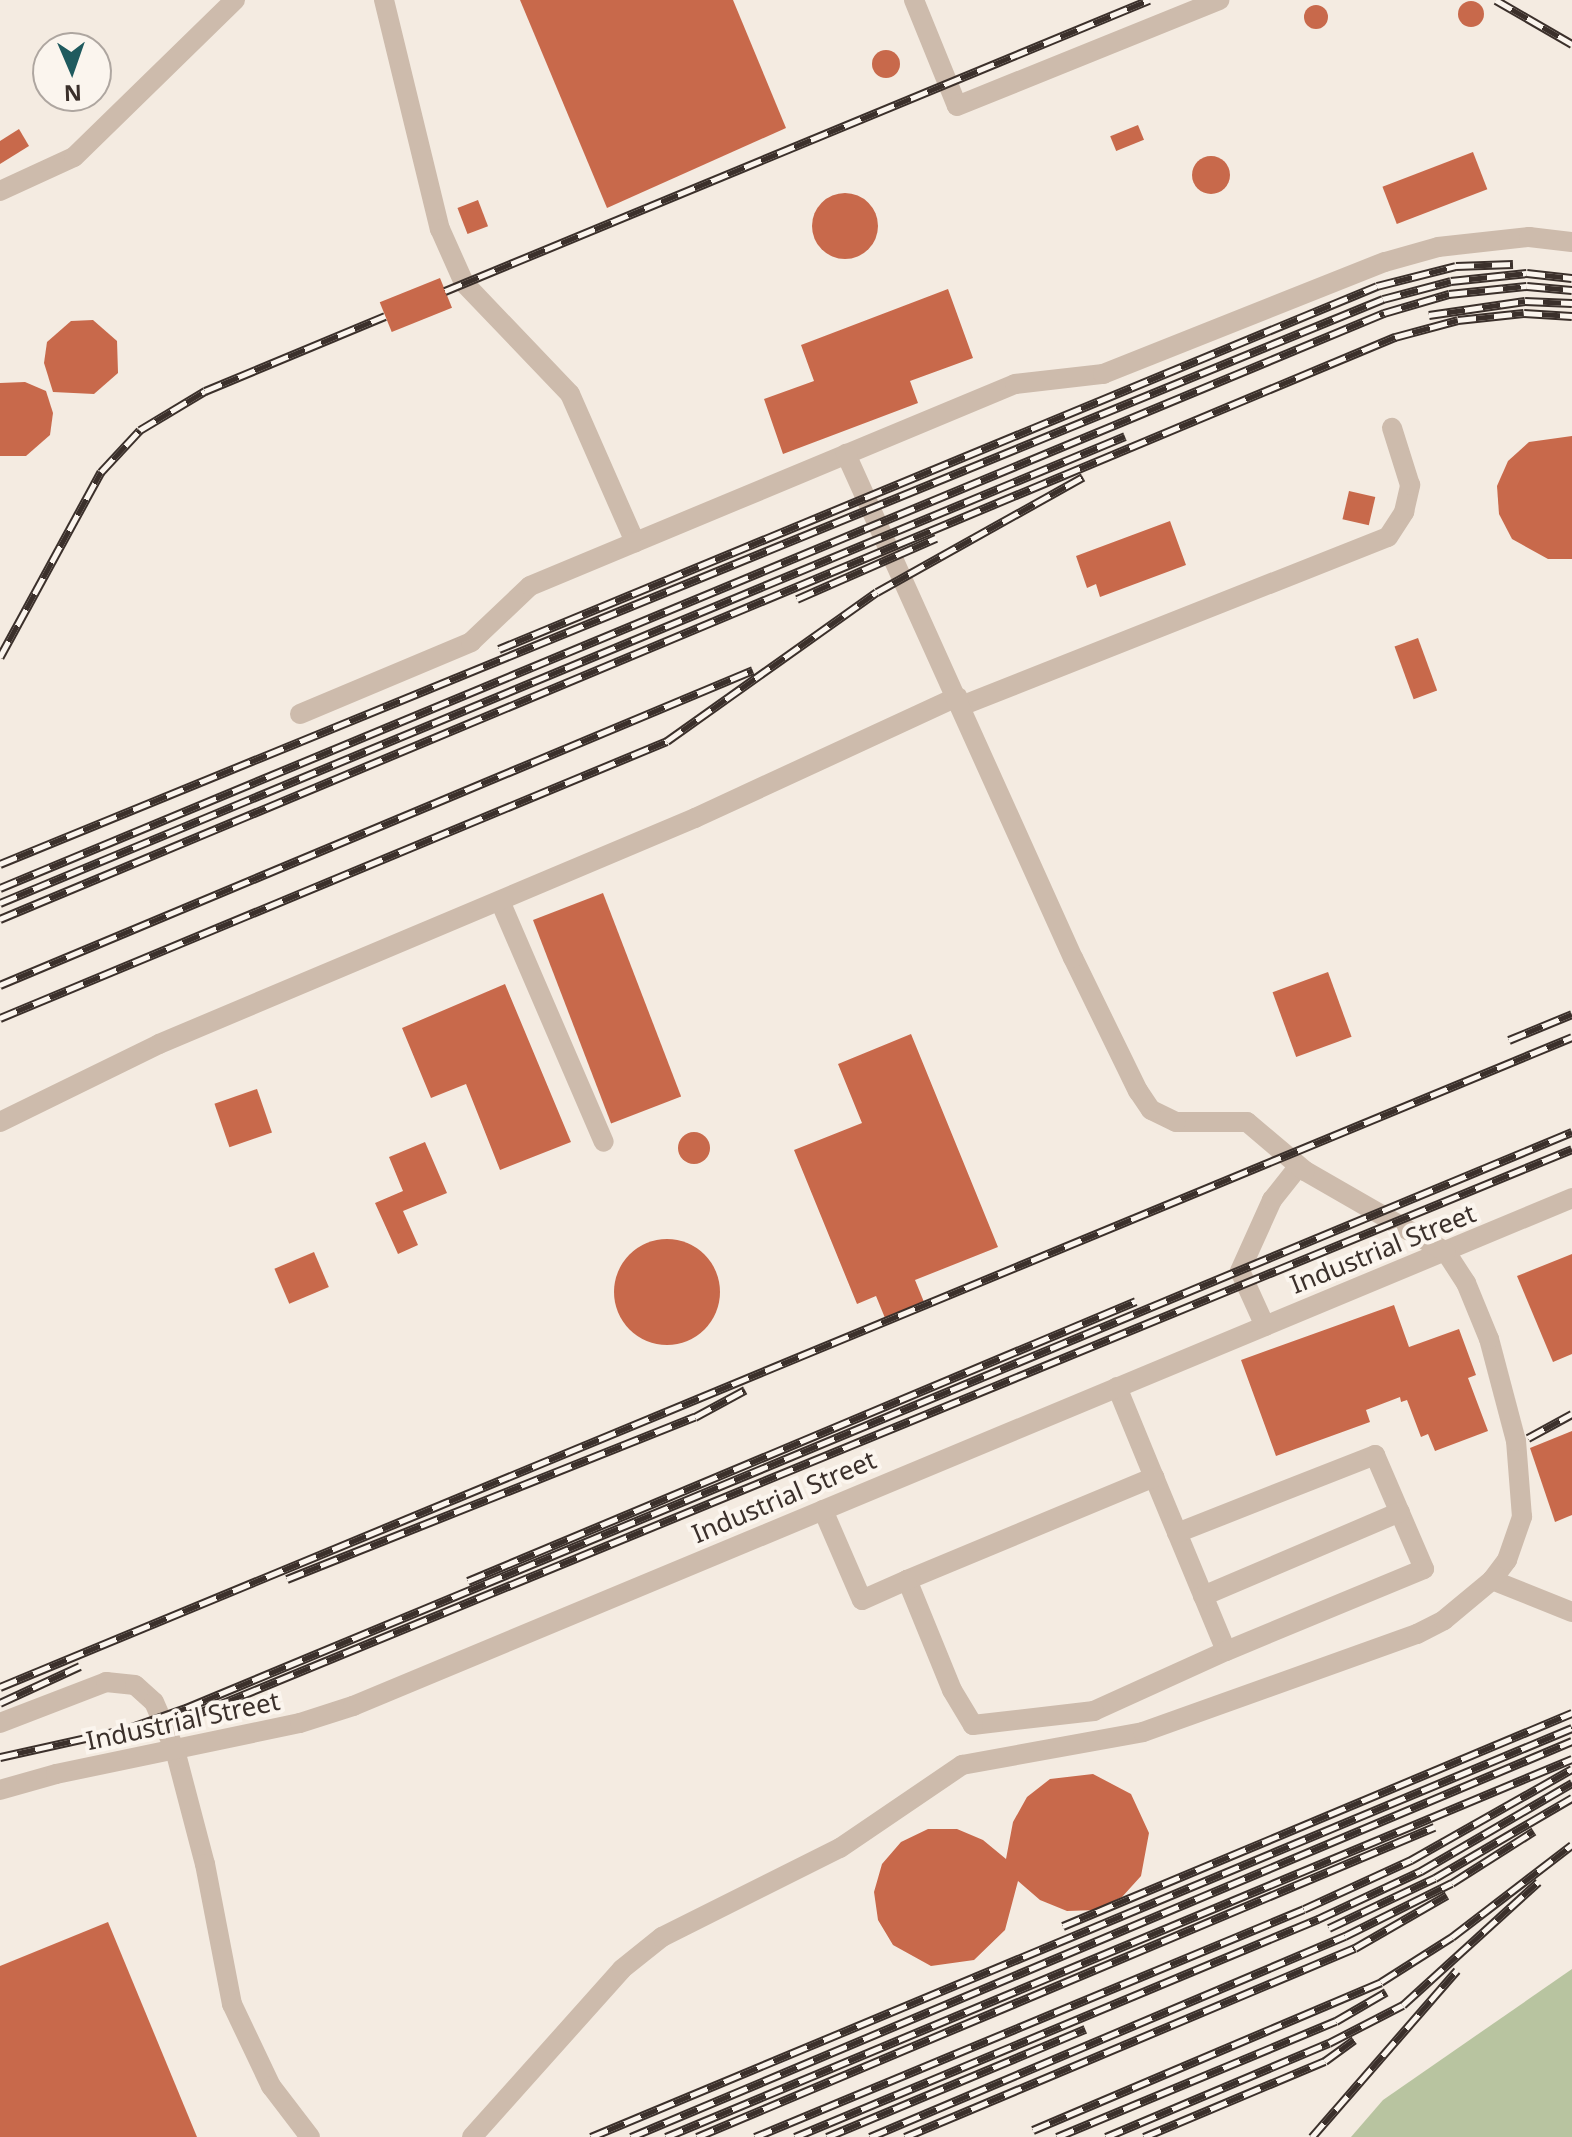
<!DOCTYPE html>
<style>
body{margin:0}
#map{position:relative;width:1572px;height:2137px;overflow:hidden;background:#f4ebe1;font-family:"Noto Sans",sans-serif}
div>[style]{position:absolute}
.green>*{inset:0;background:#b8c4a0}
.building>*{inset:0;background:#c8694b;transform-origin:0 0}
.round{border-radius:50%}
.minor>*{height:20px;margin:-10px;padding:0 10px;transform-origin:10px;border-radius:10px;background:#cdbbac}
.rail>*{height:9px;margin-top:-4.5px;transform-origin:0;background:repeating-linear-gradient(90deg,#fbf5ee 0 18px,#3b302b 0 36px);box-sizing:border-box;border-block:2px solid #3b302b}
span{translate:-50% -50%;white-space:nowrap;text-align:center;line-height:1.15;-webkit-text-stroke:8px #fbf5ee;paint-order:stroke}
.street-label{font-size:26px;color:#3b302b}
.north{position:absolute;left:32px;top:32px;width:80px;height:80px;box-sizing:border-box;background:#fbf5ee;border:2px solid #aea6a0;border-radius:50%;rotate:178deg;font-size:22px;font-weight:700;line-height:32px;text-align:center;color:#3b302b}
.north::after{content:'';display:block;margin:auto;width:28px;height:36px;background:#1f5a5e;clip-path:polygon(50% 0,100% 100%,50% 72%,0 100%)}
</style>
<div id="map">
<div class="green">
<div style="clip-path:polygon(1572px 1969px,1572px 2137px,1351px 2137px,1383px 2100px)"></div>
</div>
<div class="building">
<div style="clip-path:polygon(520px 0,733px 0,786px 128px,607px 208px)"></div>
<div class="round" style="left:1458px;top:1px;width:26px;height:26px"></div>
<div class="round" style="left:1304px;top:5px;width:24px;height:24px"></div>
<div class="round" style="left:872px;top:50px;width:28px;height:28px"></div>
<div style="left:1138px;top:125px;width:16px;height:30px;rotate:68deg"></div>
<div style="clip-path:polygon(19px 129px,29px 146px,0 164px,0 141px)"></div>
<div style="left:1473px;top:152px;width:40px;height:97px;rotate:69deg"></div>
<div class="round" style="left:1192px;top:156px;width:38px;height:38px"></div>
<div class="round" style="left:812px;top:193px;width:66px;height:66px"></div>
<div style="left:478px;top:200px;width:28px;height:22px;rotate:69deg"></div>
<div style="left:440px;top:278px;width:32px;height:65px;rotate:68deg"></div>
<div style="clip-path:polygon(948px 289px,973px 358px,910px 381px,918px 403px,783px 454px,764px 399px,814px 381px,801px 345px)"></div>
<div style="clip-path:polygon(93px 320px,117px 341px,118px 373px,94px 394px,53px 392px,44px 363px,47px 342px,71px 321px)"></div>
<div style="clip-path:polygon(25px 382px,46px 391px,53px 413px,50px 435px,26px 456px,0 456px,0 383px)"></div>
<div style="clip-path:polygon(1572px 436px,1572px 559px,1548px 559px,1512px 539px,1499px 514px,1497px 486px,1508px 461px,1529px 442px)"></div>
<div style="left:1349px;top:491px;width:27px;height:29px;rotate:13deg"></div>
<div style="clip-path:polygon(1170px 521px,1186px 565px,1100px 597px,1096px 584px,1087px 588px,1076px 556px)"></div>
<div style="left:1418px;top:638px;width:56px;height:25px;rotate:70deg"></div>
<div style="left:603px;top:893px;width:218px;height:75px;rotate:69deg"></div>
<div style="left:1328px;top:972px;width:69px;height:59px;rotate:70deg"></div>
<div style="clip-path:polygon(505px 984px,571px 1142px,500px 1170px,466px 1084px,431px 1098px,402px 1028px)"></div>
<div style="clip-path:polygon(911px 1034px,998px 1247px,915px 1280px,924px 1302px,885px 1318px,876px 1296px,857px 1304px,794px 1150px,862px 1123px,838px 1064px)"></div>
<div style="left:257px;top:1089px;width:46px;height:45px;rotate:71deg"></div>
<div class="round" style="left:678px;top:1132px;width:32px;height:32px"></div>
<div style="clip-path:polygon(425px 1142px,447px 1193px,403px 1211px,418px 1245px,398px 1254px,375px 1203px,403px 1191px,389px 1157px)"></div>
<div class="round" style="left:614px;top:1239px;width:106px;height:106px"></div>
<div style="left:314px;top:1252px;width:38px;height:43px;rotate:67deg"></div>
<div style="clip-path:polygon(1572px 1254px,1572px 1354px,1553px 1362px,1517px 1276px)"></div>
<div style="clip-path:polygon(1394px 1305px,1409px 1347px,1459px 1329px,1476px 1375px,1468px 1378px,1488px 1431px,1435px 1451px,1428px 1434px,1421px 1437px,1407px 1400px,1401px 1402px,1400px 1397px,1366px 1410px,1370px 1422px,1276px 1456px,1241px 1360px)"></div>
<div style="clip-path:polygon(1572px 1431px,1572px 1515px,1555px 1522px,1530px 1448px)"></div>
<div style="clip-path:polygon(1093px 1774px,1131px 1794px,1149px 1833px,1141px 1876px,1122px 1897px,1096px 1910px,1067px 1911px,1040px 1900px,1018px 1881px,1005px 1930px,974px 1960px,931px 1966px,893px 1945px,878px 1920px,874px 1892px,882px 1864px,901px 1842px,928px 1829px,957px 1829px,983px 1840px,1006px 1859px,1013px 1822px,1027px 1797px,1050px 1779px)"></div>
<div style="clip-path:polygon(108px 1922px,197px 2137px,0 2137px,0 1966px)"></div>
</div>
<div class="minor">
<div style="left:384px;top:0;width:236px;rotate:76.3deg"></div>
<div style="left:440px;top:229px;width:59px;rotate:66deg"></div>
<div style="left:464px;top:283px;width:153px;rotate:46.3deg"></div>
<div style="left:570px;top:394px;width:162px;rotate:66.3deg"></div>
<div style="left:914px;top:0;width:114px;rotate:67.9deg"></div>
<div style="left:957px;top:106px;width:283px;rotate:-22deg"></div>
<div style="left:0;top:191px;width:81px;rotate:-24.7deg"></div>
<div style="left:74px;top:157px;width:225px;rotate:-44.3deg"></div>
<div style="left:961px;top:706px;width:459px;rotate:-21.6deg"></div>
<div style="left:1388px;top:537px;width:30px;rotate:-57deg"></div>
<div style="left:1404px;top:512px;width:28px;rotate:-77deg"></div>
<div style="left:1410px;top:485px;width:60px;rotate:-107.5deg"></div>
<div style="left:300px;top:714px;width:186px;rotate:-22.8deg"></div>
<div style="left:471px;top:642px;width:81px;rotate:-43.5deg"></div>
<div style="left:530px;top:586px;width:525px;rotate:-22.61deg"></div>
<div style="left:1015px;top:384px;width:89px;rotate:-6.5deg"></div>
<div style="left:1103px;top:374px;width:303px;rotate:-21.7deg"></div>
<div style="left:1385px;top:262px;width:55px;rotate:-15.8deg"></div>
<div style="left:1438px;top:247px;width:92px;rotate:-6.3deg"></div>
<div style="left:1529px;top:237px;width:43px;rotate:6.6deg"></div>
<div style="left:500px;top:901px;width:262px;rotate:66.7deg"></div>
<div style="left:0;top:1122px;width:177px;rotate:-26.1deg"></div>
<div style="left:159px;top:1044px;width:582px;rotate:-22.86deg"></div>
<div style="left:695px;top:818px;width:289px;rotate:-24.8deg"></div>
<div style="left:1265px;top:1326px;width:60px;rotate:-114.4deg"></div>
<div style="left:1240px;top:1271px;width:78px;rotate:-65.7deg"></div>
<div style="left:1272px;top:1200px;width:43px;rotate:-51.5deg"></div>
<div style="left:1117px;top:1387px;width:97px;rotate:67.7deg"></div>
<div style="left:1154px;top:1477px;width:188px;rotate:67.5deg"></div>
<div style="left:1226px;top:1651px;width:145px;rotate:155.6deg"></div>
<div style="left:1094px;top:1711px;width:122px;rotate:173.4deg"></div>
<div style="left:973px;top:1725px;width:41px;rotate:-121deg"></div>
<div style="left:952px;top:1690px;width:119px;rotate:-112.2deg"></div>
<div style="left:907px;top:1580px;width:268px;rotate:-22.6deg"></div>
<div style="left:823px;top:1510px;width:98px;rotate:66.6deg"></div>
<div style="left:862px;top:1600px;width:49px;rotate:-24deg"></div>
<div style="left:1177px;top:1533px;width:213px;rotate:-21.5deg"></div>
<div style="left:1375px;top:1455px;width:124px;rotate:66.7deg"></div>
<div style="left:1424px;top:1569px;width:214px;rotate:157.5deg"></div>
<div style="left:1492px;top:1580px;width:86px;rotate:21.8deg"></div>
<div style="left:1203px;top:1596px;width:214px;rotate:-23.1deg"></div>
<div style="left:0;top:1723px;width:114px;rotate:-21.1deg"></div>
<div style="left:106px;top:1682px;width:29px;rotate:6deg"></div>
<div style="left:135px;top:1685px;width:25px;rotate:42deg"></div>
<div style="left:154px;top:1702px;width:52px;rotate:66.4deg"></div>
<div style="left:175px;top:1750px;width:118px;rotate:75.3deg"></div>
<div style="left:205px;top:1864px;width:143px;rotate:79.1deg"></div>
<div style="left:232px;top:2004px;width:91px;rotate:64.6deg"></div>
<div style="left:271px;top:2086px;width:64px;rotate:52.6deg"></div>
<div style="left:0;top:1790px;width:58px;rotate:-15.9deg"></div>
<div style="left:56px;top:1774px;width:249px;rotate:-11.8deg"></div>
<div style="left:300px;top:1723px;width:56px;rotate:-17.8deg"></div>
<div style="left:353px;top:1706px;width:1321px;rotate:-22.62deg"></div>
<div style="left:472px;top:2137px;width:225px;rotate:-48.2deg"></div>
<div style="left:622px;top:1969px;width:51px;rotate:-38.7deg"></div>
<div style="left:662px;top:1937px;width:199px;rotate:-26.6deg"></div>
<div style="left:840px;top:1848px;width:148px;rotate:-34.2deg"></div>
<div style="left:962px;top:1765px;width:184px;rotate:-10.3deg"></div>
<div style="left:1143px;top:1732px;width:291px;rotate:-19.7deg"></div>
<div style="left:1417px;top:1634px;width:30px;rotate:-27deg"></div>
<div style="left:1444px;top:1620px;width:62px;rotate:-39.8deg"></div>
<div style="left:1492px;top:1580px;width:25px;rotate:-53deg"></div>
<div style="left:1507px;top:1560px;width:46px;rotate:-70.8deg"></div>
<div style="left:1522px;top:1517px;width:76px;rotate:-94.5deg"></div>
<div style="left:1516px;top:1441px;width:106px;rotate:-104.8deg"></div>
<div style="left:1489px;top:1339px;width:61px;rotate:-112.3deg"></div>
<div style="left:1466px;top:1283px;width:37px;rotate:-123deg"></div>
<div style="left:1446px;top:1252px;width:163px;rotate:-150.1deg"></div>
<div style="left:1305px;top:1171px;width:76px;rotate:-139.8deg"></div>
<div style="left:1247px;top:1122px;width:71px;rotate:180deg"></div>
<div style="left:1176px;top:1122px;width:28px;rotate:-154deg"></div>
<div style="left:1151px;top:1110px;width:23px;rotate:-124deg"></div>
<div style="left:1138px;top:1091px;width:148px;rotate:-116deg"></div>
<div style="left:1073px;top:958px;width:553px;rotate:-114.25deg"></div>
</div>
<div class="rail">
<div style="left:1496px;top:0;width:88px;rotate:30.1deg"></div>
<div style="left:445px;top:291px;width:762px;rotate:-22.46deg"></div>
<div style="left:1429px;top:315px;width:97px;rotate:-8.3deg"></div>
<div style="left:1525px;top:301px;width:47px;rotate:2.4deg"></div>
<div style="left:797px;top:599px;width:152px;rotate:-23.7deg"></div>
<div style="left:499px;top:649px;width:950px;rotate:-22.46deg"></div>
<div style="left:1377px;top:286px;width:81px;rotate:-14.2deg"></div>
<div style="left:1456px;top:266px;width:57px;rotate:-2deg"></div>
<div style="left:0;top:657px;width:211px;rotate:-61.4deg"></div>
<div style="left:101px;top:472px;width:57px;rotate:-47.1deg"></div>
<div style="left:140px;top:430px;width:76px;rotate:-31deg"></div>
<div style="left:205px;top:391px;width:195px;rotate:-22.6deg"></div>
<div style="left:0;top:864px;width:1494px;rotate:-22.22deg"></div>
<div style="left:1383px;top:299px;width:70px;rotate:-14.8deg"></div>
<div style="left:1451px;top:281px;width:76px;rotate:-6deg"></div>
<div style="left:1527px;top:273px;width:45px;rotate:6.3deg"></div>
<div style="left:0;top:888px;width:1499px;rotate:-22.56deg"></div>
<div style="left:1384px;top:313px;width:68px;rotate:-16.3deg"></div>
<div style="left:1449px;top:294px;width:78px;rotate:-5.9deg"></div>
<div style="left:1527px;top:286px;width:45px;rotate:5.1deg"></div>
<div style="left:0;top:903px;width:1218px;rotate:-22.54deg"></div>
<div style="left:0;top:919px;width:1512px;rotate:-22.65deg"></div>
<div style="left:1395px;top:337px;width:65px;rotate:-15.1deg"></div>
<div style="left:1458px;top:320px;width:66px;rotate:-6.1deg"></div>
<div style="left:1524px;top:313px;width:48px;rotate:3.6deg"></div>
<div style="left:0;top:985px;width:816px;rotate:-22.7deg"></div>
<div style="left:0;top:1018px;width:722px;rotate:-22.55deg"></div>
<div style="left:667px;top:741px;width:257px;rotate:-35.4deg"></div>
<div style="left:877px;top:592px;width:236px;rotate:-29.2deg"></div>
<div style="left:1509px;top:1040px;width:68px;rotate:-22.4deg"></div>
<div style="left:1528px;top:1438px;width:50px;rotate:-28.6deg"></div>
<div style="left:287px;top:1579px;width:439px;rotate:-21.7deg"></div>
<div style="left:695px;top:1417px;width:57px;rotate:-28.4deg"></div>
<div style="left:468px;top:1581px;width:724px;rotate:-22.74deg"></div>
<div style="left:0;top:1687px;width:1701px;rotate:-22.46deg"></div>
<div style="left:0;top:1703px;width:88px;rotate:-24.8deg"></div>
<div style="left:177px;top:1722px;width:1508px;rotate:-22.33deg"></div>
<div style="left:0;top:1757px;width:129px;rotate:-12.5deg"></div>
<div style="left:126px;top:1729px;width:64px;rotate:-19.3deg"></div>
<div style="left:186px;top:1708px;width:1501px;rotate:-22.57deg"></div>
<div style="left:1063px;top:1926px;width:552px;rotate:-22.71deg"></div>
<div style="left:1329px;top:1928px;width:117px;rotate:-25.3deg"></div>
<div style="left:1435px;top:1878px;width:159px;rotate:-30.3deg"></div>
<div style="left:1033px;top:2130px;width:378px;rotate:-23deg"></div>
<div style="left:1381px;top:1982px;width:84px;rotate:-32.4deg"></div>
<div style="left:1452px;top:1937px;width:151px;rotate:-37.5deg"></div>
<div style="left:591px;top:2137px;width:1063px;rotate:-22.63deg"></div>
<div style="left:631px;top:2137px;width:1021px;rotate:-22.82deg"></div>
<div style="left:666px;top:2137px;width:982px;rotate:-22.65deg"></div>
<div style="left:697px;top:2137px;width:800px;rotate:-22.81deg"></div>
<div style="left:755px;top:2137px;width:594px;rotate:-22.55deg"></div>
<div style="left:1304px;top:1909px;width:118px;rotate:-24.6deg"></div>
<div style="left:1411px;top:1860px;width:185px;rotate:-29.5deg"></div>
<div style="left:795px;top:2137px;width:567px;rotate:-22.63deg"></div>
<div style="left:1318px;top:1919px;width:114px;rotate:-25deg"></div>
<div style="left:1421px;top:1871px;width:175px;rotate:-30.2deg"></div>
<div style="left:827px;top:2137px;width:280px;rotate:-22.7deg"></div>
<div style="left:870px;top:2137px;width:516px;rotate:-22.94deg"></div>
<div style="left:1345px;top:1936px;width:119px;rotate:-26.4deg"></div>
<div style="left:1452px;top:1883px;width:97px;rotate:-32.4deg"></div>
<div style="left:905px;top:2137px;width:488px;rotate:-22.8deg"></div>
<div style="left:1355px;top:1948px;width:106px;rotate:-29.9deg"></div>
<div style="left:1057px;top:2137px;width:302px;rotate:-22.6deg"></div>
<div style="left:1336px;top:2021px;width:58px;rotate:-30.1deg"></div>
<div style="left:1106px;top:2137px;width:242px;rotate:-22.9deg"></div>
<div style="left:1329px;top:2043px;width:83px;rotate:-27.2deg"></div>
<div style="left:1403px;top:2005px;width:183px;rotate:-42.3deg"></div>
<div style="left:1144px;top:2137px;width:196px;rotate:-22.8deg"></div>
<div style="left:1325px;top:2061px;width:36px;rotate:-36deg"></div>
<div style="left:1312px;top:2137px;width:221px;rotate:-49deg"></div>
</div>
<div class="street-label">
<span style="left:1383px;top:1249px;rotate:-22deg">Industrial Street</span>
<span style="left:784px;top:1497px;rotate:-23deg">Industrial Street</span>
<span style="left:183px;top:1721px;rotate:-12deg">Industrial Street</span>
</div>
<div class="north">N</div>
</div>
